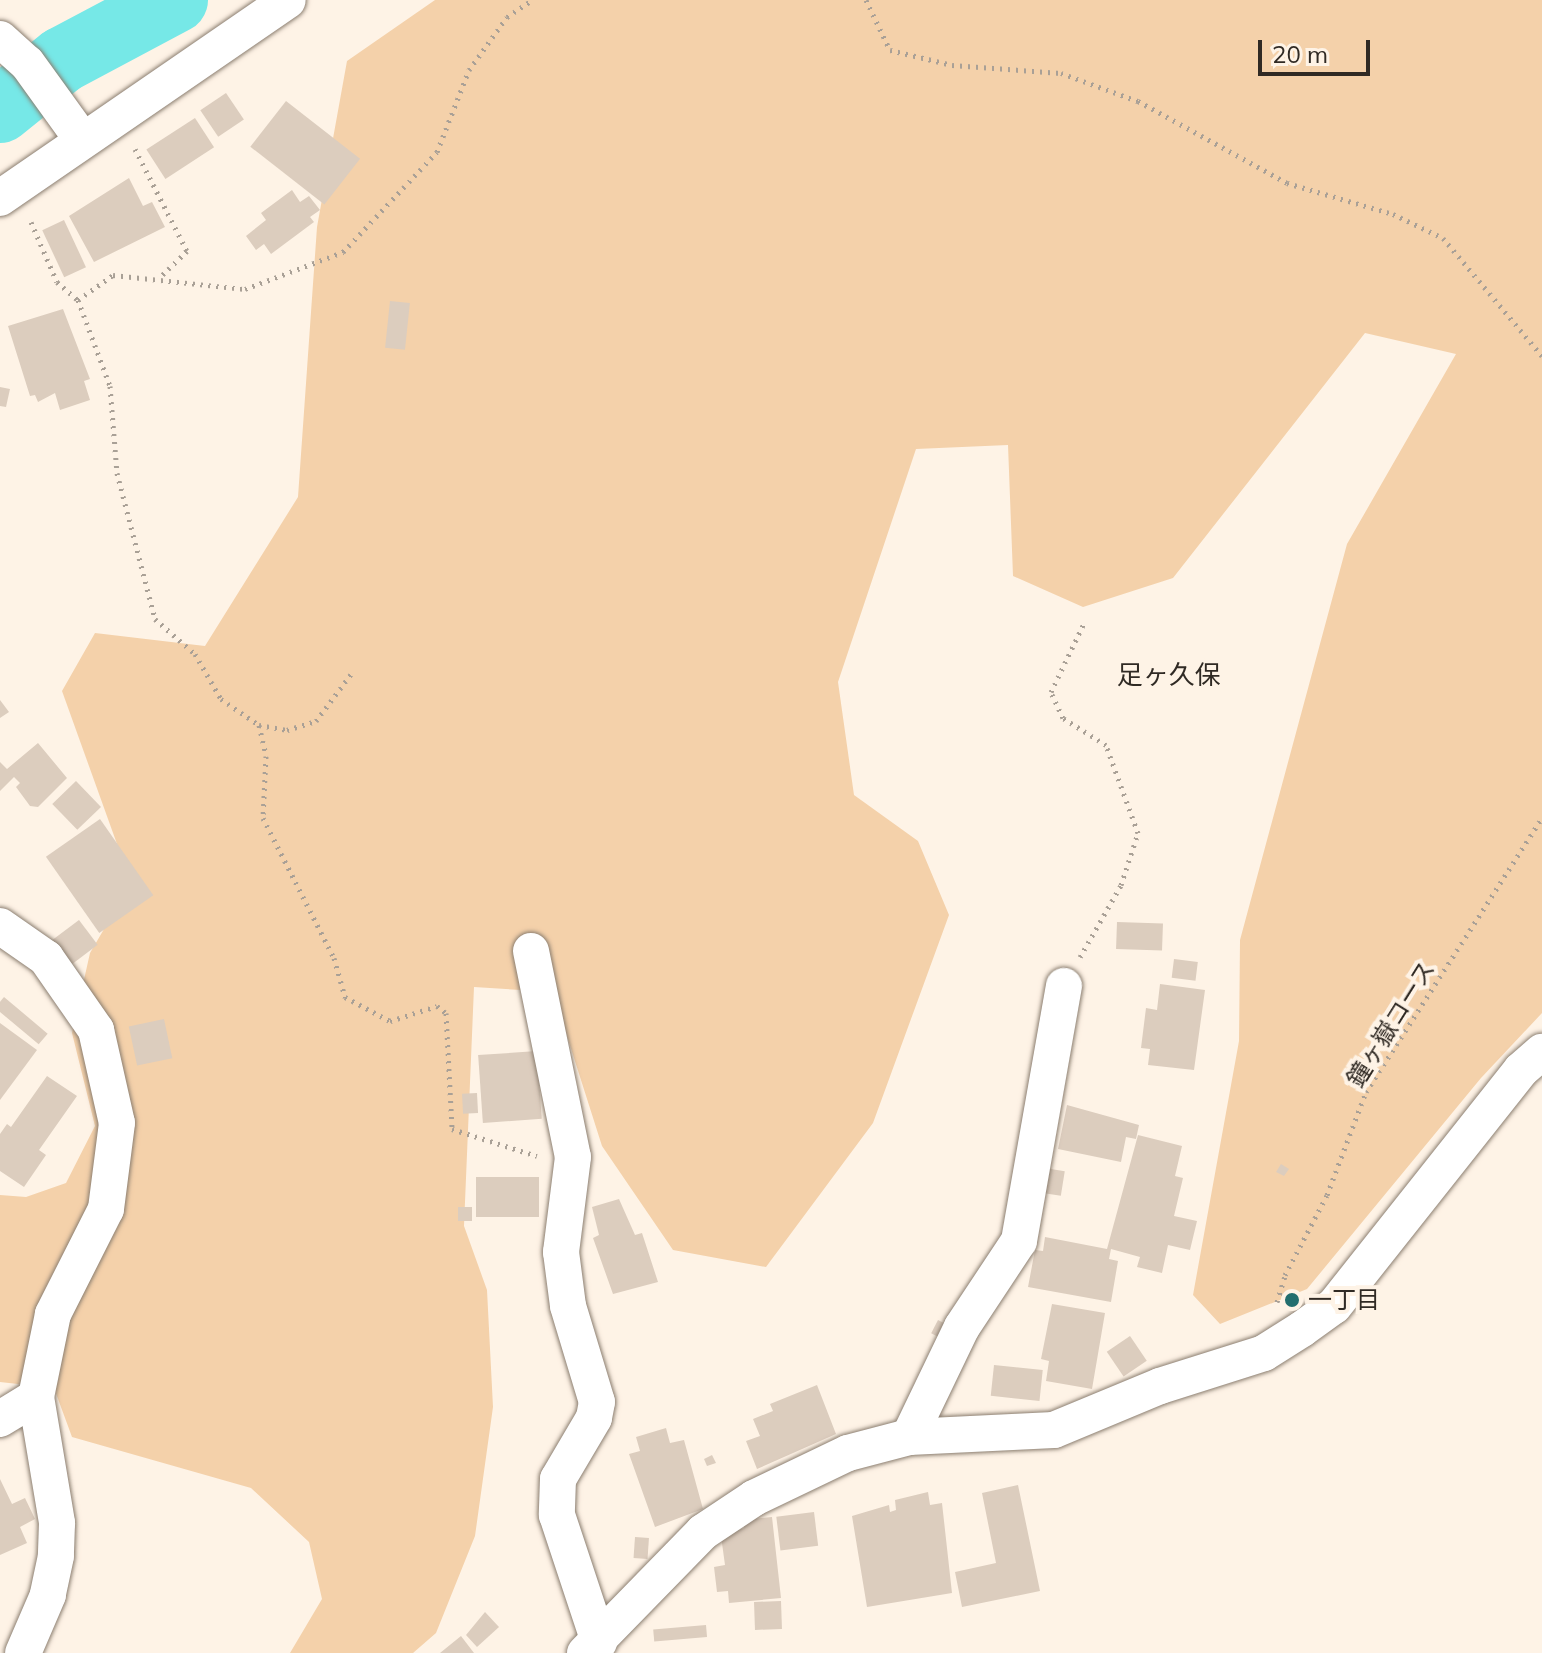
<!DOCTYPE html>
<meta charset="utf-8">
<style>
body{margin:0}
#map{position:relative;width:1542px;height:1653px;overflow:hidden;background:#fef3e6;font-family:Mulish,"Noto Sans JP",sans-serif}
div>[style]{position:absolute}
.green>*{inset:0;background:#f4d1aa}
.river>*{height:66px;margin:-33px;padding:0 33px;transform-origin:33px;border-radius:33px;background:#76e8e7}
.building>*{inset:0;background:#dccdbe;transform-origin:0 0}
.path>*{height:5px;margin-top:-2.5px;transform-origin:0;background:repeating-linear-gradient(90deg,#a9a096 0 2px,transparent 0 8px)}
.roads{filter:drop-shadow(0 0 2px #8b7e70) drop-shadow(0 0 2px #8b7e70)}
.minor>*{height:36px;margin:-18px;padding:0 18px;transform-origin:18px;border-radius:18px;background:#fff}
.dots>*{width:22px;height:22px;translate:-50% -50%;box-sizing:border-box;border:4px solid #fef3e6;border-radius:50%}
span{translate:-50% -50%;white-space:nowrap;text-align:center;line-height:1.15;-webkit-text-stroke:8px #fef3e6;paint-order:stroke}
.street-label{font-size:24px;color:#302a24}
.poi-label{font-size:24px;color:#302a24}
.left{translate:0 -50%;text-align:left}
.neighbourhood-label{font-size:26px;color:#302a24}
.scale{position:absolute;left:1258px;top:40px;width:112px;height:36px;box-sizing:border-box;border:4px solid #302a24;border-top:0;padding-left:10px;font-size:24px;line-height:28px;white-space:nowrap;color:#302a24;-webkit-text-stroke:6px #fef3e6;paint-order:stroke}
</style>
<div id="map">
<div class="green">
<div style="clip-path:polygon(435px 0,1542px 0,1542px 1013px,1481px 1078px,1307px 1289px,1220px 1324px,1193px 1295px,1239px 1041px,1240px 940px,1347px 544px,1456px 354px,1365px 333px,1173px 578px,1083px 607px,1013px 576px,1008px 445px,916px 449px,838px 682px,854px 795px,918px 841px,949px 915px,873px 1123px,766px 1267px,673px 1250px,602px 1146px,553px 992px,474px 987px,464px 1226px,487px 1290px,493px 1407px,475px 1536px,436px 1633px,413px 1653px,290px 1653px,322px 1599px,309px 1542px,251px 1488px,72px 1437px,54px 1388px,0 1382px,0 1195px,26px 1197px,66px 1183px,95px 1126px,72px 1033px,90px 953px,131px 883px,62px 691px,95px 633px,205px 646px,298px 497px,317px 227px,347px 61px)"></div>
</div>
<div class="river">
<div style="left:0;top:110px;width:80px;rotate:-38.9deg"></div>
<div style="left:62px;top:60px;width:128px;rotate:-28deg"></div>
</div>
<div class="building">
<div style="left:226px;top:93px;width:32px;height:31px;rotate:56deg"></div>
<div style="left:286px;top:101px;width:94px;height:58px;rotate:38deg"></div>
<div style="left:195px;top:118px;width:35px;height:58px;rotate:57deg"></div>
<div style="clip-path:polygon(129px 178px,143px 206px,152px 202px,165px 227px,94px 262px,69px 216px)"></div>
<div style="clip-path:polygon(292px 190px,300px 202px,309px 196px,320px 210px,310px 217px,314px 222px,271px 254px,264px 244px,256px 250px,246px 236px,266px 220px,261px 213px)"></div>
<div style="left:64px;top:220px;width:52px;height:24px;rotate:65deg"></div>
<div style="left:390px;top:301px;width:20px;height:47px;rotate:6deg"></div>
<div style="clip-path:polygon(63px 309px,90px 379px,84px 381px,90px 400px,60px 410px,55px 393px,38px 402px,35px 395px,30px 396px,8px 326px)"></div>
<div style="clip-path:polygon(0 387px,10px 389px,6px 407px,0 406px)"></div>
<div style="clip-path:polygon(0 700px,9px 712px,0 718px)"></div>
<div style="clip-path:polygon(38px 743px,67px 778px,38px 807px,30px 806px,16px 787px,20px 783px,14px 777px,0 791px,0 762px,7px 769px)"></div>
<div style="left:76px;top:781px;width:36px;height:33px;rotate:46deg"></div>
<div style="left:100px;top:819px;width:93px;height:66px;rotate:55deg"></div>
<div style="left:79px;top:920px;width:31px;height:38px;rotate:53deg"></div>
<div style="left:1117px;top:922px;width:46px;height:27px;rotate:2deg"></div>
<div style="left:1174px;top:959px;width:24px;height:19px;rotate:7deg"></div>
<div style="clip-path:polygon(1160px 984px,1205px 990px,1194px 1070px,1148px 1065px,1150px 1049px,1141px 1048px,1146px 1008px,1157px 1010px)"></div>
<div style="left:4px;top:997px;width:57px;height:14px;rotate:40deg"></div>
<div style="left:164px;top:1019px;width:40px;height:36px;rotate:78deg"></div>
<div style="clip-path:polygon(0 1023px,37px 1050px,0 1100px)"></div>
<div style="left:537px;top:1051px;width:68px;height:59px;rotate:86deg"></div>
<div style="clip-path:polygon(47px 1076px,77px 1096px,39px 1150px,46px 1155px,24px 1187px,0 1171px,0 1134px,7px 1124px,11px 1127px)"></div>
<div style="left:477px;top:1093px;width:20px;height:15px;rotate:87deg"></div>
<div style="clip-path:polygon(1067px 1105px,1139px 1125px,1136px 1139px,1126px 1137px,1121px 1162px,1058px 1149px)"></div>
<div style="clip-path:polygon(1138px 1135px,1182px 1146px,1175px 1176px,1183px 1178px,1174px 1216px,1197px 1221px,1190px 1250px,1168px 1245px,1162px 1273px,1137px 1267px,1140px 1257px,1111px 1249px,1109px 1259px,1118px 1261px,1111px 1302px,1028px 1287px,1035px 1250px,1043px 1251px,1045px 1237px,1107px 1249px)"></div>
<div style="clip-path:polygon(1281px 1164px,1289px 1169px,1284px 1176px,1276px 1172px)"></div>
<div style="left:1045px;top:1168px;width:20px;height:25px;rotate:9deg"></div>
<div style="left:476px;top:1177px;width:63px;height:40px"></div>
<div style="clip-path:polygon(619px 1199px,635px 1235px,642px 1233px,658px 1282px,613px 1294px,593px 1238px,599px 1235px,592px 1207px)"></div>
<div style="left:458px;top:1207px;width:14px;height:14px"></div>
<div style="clip-path:polygon(1052px 1304px,1105px 1313px,1092px 1389px,1046px 1381px,1049px 1361px,1041px 1359px)"></div>
<div style="left:938px;top:1320px;width:13px;height:15px;rotate:27deg"></div>
<div style="left:1130px;top:1336px;width:30px;height:28px;rotate:56deg"></div>
<div style="left:994px;top:1365px;width:49px;height:31px;rotate:6deg"></div>
<div style="clip-path:polygon(817px 1385px,836px 1434px,757px 1469px,746px 1441px,760px 1436px,753px 1419px,773px 1411px,770px 1404px)"></div>
<div style="clip-path:polygon(666px 1428px,670px 1443px,684px 1440px,703px 1509px,655px 1527px,629px 1454px,640px 1451px,636px 1437px)"></div>
<div style="clip-path:polygon(712px 1455px,716px 1463px,707px 1466px,704px 1459px)"></div>
<div style="clip-path:polygon(0 1479px,12px 1504px,25px 1498px,35px 1519px,20px 1527px,27px 1543px,0 1555px)"></div>
<div style="clip-path:polygon(1018px 1485px,1040px 1591px,962px 1607px,955px 1572px,996px 1563px,982px 1493px)"></div>
<div style="clip-path:polygon(928px 1492px,930px 1505px,942px 1503px,952px 1593px,867px 1607px,852px 1516px,889px 1505px,890px 1512px,896px 1510px,895px 1500px)"></div>
<div style="left:814px;top:1512px;width:34px;height:38px;rotate:83deg"></div>
<div style="clip-path:polygon(772px 1517px,781px 1598px,729px 1603px,728px 1591px,717px 1592px,714px 1567px,725px 1565px,721px 1536px,744px 1528px,743px 1520px)"></div>
<div style="left:635px;top:1537px;width:14px;height:21px;rotate:4deg"></div>
<div style="left:781px;top:1601px;width:28px;height:27px;rotate:88deg"></div>
<div style="clip-path:polygon(485px 1612px,499px 1627px,477px 1647px,466px 1635px)"></div>
<div style="left:706px;top:1625px;width:12px;height:53px;rotate:85deg"></div>
<div style="clip-path:polygon(461px 1636px,474px 1653px,440px 1653px)"></div>
</div>
<div class="path">
<div style="left:866px;top:0;width:55px;rotate:64.4deg"></div>
<div style="left:890px;top:50px;width:64px;rotate:13.6deg"></div>
<div style="left:952px;top:65px;width:109px;rotate:4.2deg"></div>
<div style="left:1061px;top:73px;width:82px;rotate:20deg"></div>
<div style="left:1138px;top:101px;width:170px;rotate:28.8deg"></div>
<div style="left:1287px;top:183px;width:110px;rotate:16.3deg"></div>
<div style="left:1393px;top:214px;width:55px;rotate:25.6deg"></div>
<div style="left:1443px;top:238px;width:154px;rotate:50deg"></div>
<div style="left:135px;top:149px;width:114px;rotate:63deg"></div>
<div style="left:187px;top:251px;width:37px;rotate:136deg"></div>
<div style="left:31px;top:222px;width:65px;rotate:66.6deg"></div>
<div style="left:57px;top:282px;width:28px;rotate:41deg"></div>
<div style="left:78px;top:300px;width:92px;rotate:69.6deg"></div>
<div style="left:110px;top:386px;width:87px;rotate:85.4deg"></div>
<div style="left:117px;top:473px;width:151px;rotate:75.4deg"></div>
<div style="left:155px;top:619px;width:53px;rotate:41.2deg"></div>
<div style="left:195px;top:654px;width:52px;rotate:60deg"></div>
<div style="left:221px;top:699px;width:46px;rotate:34.4deg"></div>
<div style="left:259px;top:725px;width:32px;rotate:77deg"></div>
<div style="left:266px;top:756px;width:62px;rotate:92.8deg"></div>
<div style="left:263px;top:818px;width:157px;rotate:63.1deg"></div>
<div style="left:334px;top:958px;width:41px;rotate:74.2deg"></div>
<div style="left:345px;top:997px;width:51px;rotate:28.1deg"></div>
<div style="left:390px;top:1021px;width:49px;rotate:-17.7deg"></div>
<div style="left:437px;top:1006px;width:11px;rotate:38deg"></div>
<div style="left:446px;top:1013px;width:116px;rotate:87deg"></div>
<div style="left:452px;top:1129px;width:89px;rotate:17.6deg"></div>
<div style="left:78px;top:300px;width:43px;rotate:-35.5deg"></div>
<div style="left:113px;top:275px;width:133px;rotate:6.1deg"></div>
<div style="left:245px;top:289px;width:105px;rotate:-20.7deg"></div>
<div style="left:343px;top:252px;width:137px;rotate:-46.8deg"></div>
<div style="left:437px;top:152px;width:88px;rotate:-68.7deg"></div>
<div style="left:469px;top:70px;width:65px;rotate:-54.4deg"></div>
<div style="left:507px;top:17px;width:30px;rotate:-34deg"></div>
<div style="left:259px;top:725px;width:28px;rotate:10deg"></div>
<div style="left:287px;top:730px;width:30px;rotate:-17deg"></div>
<div style="left:316px;top:721px;width:59px;rotate:-53.3deg"></div>
<div style="left:1080px;top:957px;width:83px;rotate:-60.3deg"></div>
<div style="left:1121px;top:885px;width:55px;rotate:-71.9deg"></div>
<div style="left:1138px;top:833px;width:94px;rotate:-110deg"></div>
<div style="left:1106px;top:745px;width:51px;rotate:-147.9deg"></div>
<div style="left:1063px;top:718px;width:29px;rotate:-115deg"></div>
<div style="left:1051px;top:692px;width:76px;rotate:-64.4deg"></div>
<div style="left:1277px;top:1302px;width:28px;rotate:-73deg"></div>
<div style="left:1285px;top:1275px;width:90px;rotate:-62.3deg"></div>
<div style="left:1327px;top:1195px;width:110px;rotate:-69.3deg"></div>
<div style="left:1366px;top:1092px;width:326px;rotate:-57.3deg"></div>
</div>
<div class="roads">
<div class="minor">
<div style="left:0;top:39px;width:36px;rotate:42deg"></div>
<div style="left:27px;top:63px;width:92px;rotate:54.2deg"></div>
<div style="left:0;top:198px;width:349px;rotate:-34.5deg"></div>
<div style="left:0;top:926px;width:56px;rotate:34.8deg"></div>
<div style="left:46px;top:958px;width:88px;rotate:55.2deg"></div>
<div style="left:96px;top:1030px;width:95px;rotate:77.3deg"></div>
<div style="left:117px;top:1123px;width:87px;rotate:97.3deg"></div>
<div style="left:106px;top:1209px;width:118px;rotate:116.8deg"></div>
<div style="left:53px;top:1314px;width:85px;rotate:101.6deg"></div>
<div style="left:36px;top:1397px;width:128px;rotate:80.5deg"></div>
<div style="left:57px;top:1523px;width:33px;rotate:92deg"></div>
<div style="left:56px;top:1556px;width:40px;rotate:102deg"></div>
<div style="left:48px;top:1595px;width:63px;rotate:113.3deg"></div>
<div style="left:531px;top:951px;width:210px;rotate:78.5deg"></div>
<div style="left:573px;top:1157px;width:96px;rotate:97.2deg"></div>
<div style="left:561px;top:1252px;width:54px;rotate:82.6deg"></div>
<div style="left:568px;top:1306px;width:100px;rotate:73.2deg"></div>
<div style="left:597px;top:1402px;width:16px;rotate:101deg"></div>
<div style="left:594px;top:1418px;width:71px;rotate:120.5deg"></div>
<div style="left:558px;top:1479px;width:36px;rotate:92deg"></div>
<div style="left:557px;top:1515px;width:134px;rotate:71.7deg"></div>
<div style="left:0;top:1419px;width:42px;rotate:-31.4deg"></div>
<div style="left:909px;top:1437px;width:122px;rotate:-64.3deg"></div>
<div style="left:962px;top:1327px;width:103px;rotate:-56.5deg"></div>
<div style="left:1019px;top:1241px;width:259px;rotate:-80deg"></div>
<div style="left:585px;top:1653px;width:169px;rotate:-45.7deg"></div>
<div style="left:703px;top:1532px;width:61px;rotate:-33.7deg"></div>
<div style="left:754px;top:1498px;width:104px;rotate:-25.6deg"></div>
<div style="left:848px;top:1453px;width:63px;rotate:-14.7deg"></div>
<div style="left:909px;top:1437px;width:145px;rotate:-2.8deg"></div>
<div style="left:1054px;top:1430px;width:115px;rotate:-22.5deg"></div>
<div style="left:1160px;top:1386px;width:109px;rotate:-17.6deg"></div>
<div style="left:1264px;top:1353px;width:45px;rotate:-32.3deg"></div>
<div style="left:1302px;top:1329px;width:39px;rotate:-36deg"></div>
<div style="left:1334px;top:1306px;width:301px;rotate:-51.6deg"></div>
<div style="left:1521px;top:1070px;width:28px;rotate:-41deg"></div>
</div>
</div>
<div class="dots">
<div style="left:1292px;top:1300px;background:#236e6e"></div>
</div>
<div class="street-label">
<span style="left:1391px;top:1024px;rotate:-58deg">鐘ヶ嶽コース</span>
</div>
<div class="poi-label">
<span class="left" style="left:1308px;top:1300px">一丁目</span>
</div>
<div class="neighbourhood-label">
<span style="left:1169px;top:675px">足ヶ久保</span>
</div>
<div class="scale">20 m</div>
</div>
